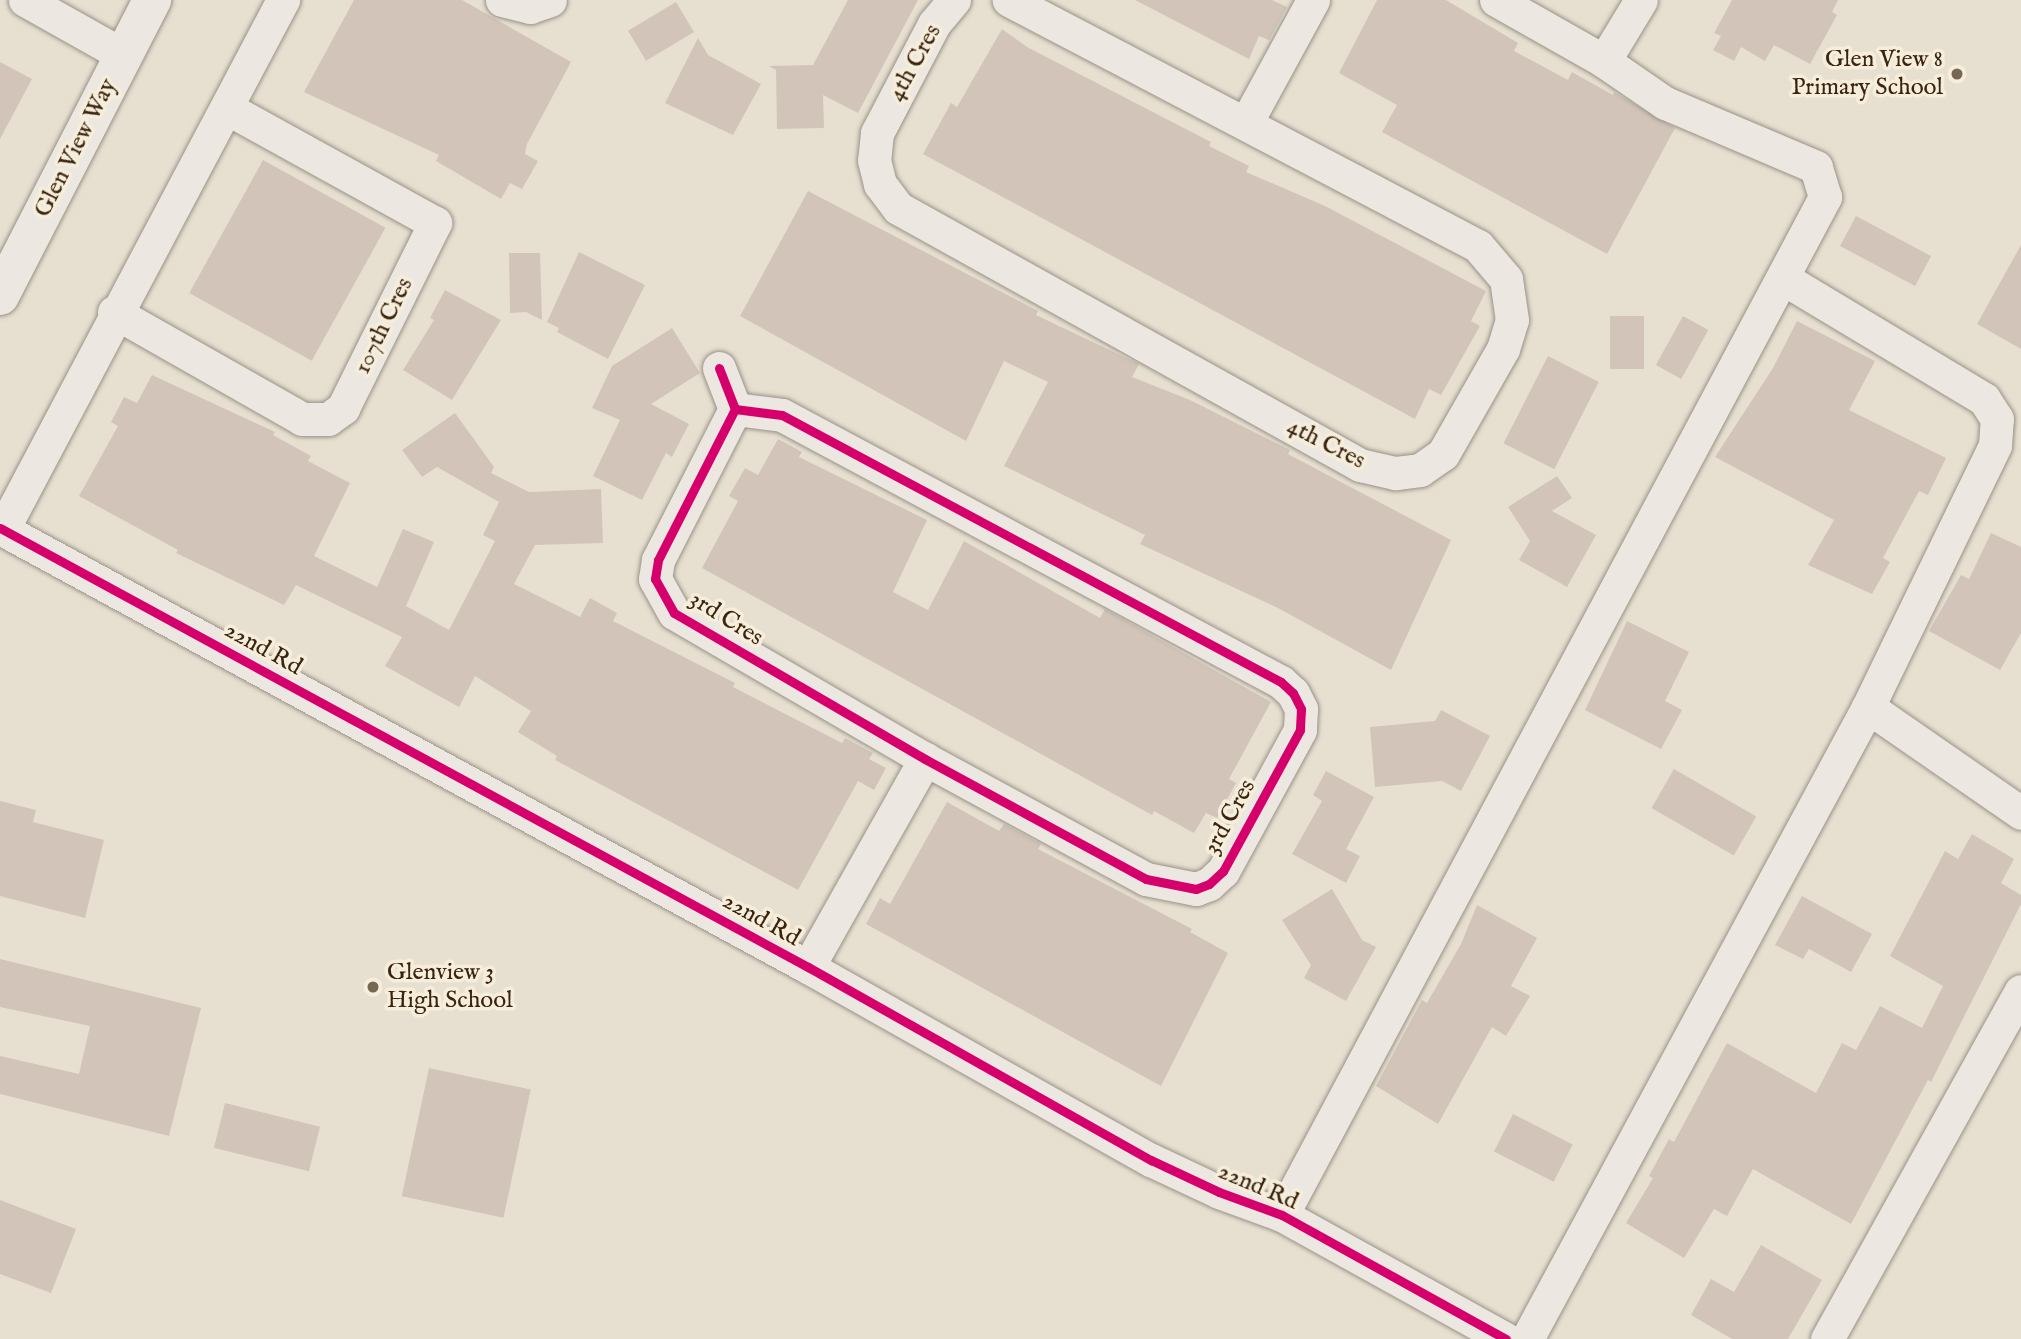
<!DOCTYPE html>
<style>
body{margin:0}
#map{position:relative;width:2021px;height:1339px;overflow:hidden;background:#e7e0d1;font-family:"IM FELL English",serif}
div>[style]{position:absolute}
.building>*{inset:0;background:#d2c4b9;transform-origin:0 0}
.roads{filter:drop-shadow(0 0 2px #999287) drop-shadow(0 0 2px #999287)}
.minor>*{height:33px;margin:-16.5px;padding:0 16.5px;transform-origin:16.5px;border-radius:16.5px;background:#ece8e1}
.tertiary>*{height:38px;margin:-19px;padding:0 19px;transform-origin:19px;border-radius:19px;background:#ece8e1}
.cycleway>*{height:9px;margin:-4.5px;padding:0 4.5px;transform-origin:4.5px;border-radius:4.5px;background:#d6006c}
.dots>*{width:19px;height:19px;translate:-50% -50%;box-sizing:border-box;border:4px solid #f6eddb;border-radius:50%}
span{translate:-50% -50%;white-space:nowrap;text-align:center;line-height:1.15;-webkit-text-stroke:7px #f6eddb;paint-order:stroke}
.poi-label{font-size:24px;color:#392410}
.right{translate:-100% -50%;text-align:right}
.left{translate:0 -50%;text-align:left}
.street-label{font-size:24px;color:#392410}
</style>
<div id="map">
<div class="building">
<div style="clip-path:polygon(354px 0,462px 0,571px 62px,527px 144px,525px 154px,538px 161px,522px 189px,510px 183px,501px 199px,436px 161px,439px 155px,304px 92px)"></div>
<div style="clip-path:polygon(848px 0,918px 0,858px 113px,823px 95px,824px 128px,777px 129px,776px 70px,769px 66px,813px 65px)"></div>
<div style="clip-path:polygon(1135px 0,1272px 0,1287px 7px,1269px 40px,1259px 36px,1249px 59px)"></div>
<div style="clip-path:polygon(1377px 0,1446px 0,1518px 43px,1514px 51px,1568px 80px,1572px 72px,1613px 95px,1614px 92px,1675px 128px,1607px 254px,1382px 132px,1397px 105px,1339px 73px)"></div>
<div style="clip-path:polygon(1732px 0,1838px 0,1832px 12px,1837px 15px,1810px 64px,1774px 45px,1765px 61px,1741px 47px,1734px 61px,1713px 50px,1721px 36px,1714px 33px)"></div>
<div style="left:676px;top:2px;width:35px;height:56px;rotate:59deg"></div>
<div style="clip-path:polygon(1002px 29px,1027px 47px,1211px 142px,1209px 146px,1249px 166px,1246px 172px,1325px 206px,1486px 291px,1471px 321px,1480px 326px,1441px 395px,1429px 389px,1415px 419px,923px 154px,951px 103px,957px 107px)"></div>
<div style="clip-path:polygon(698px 38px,708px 55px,761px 84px,733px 135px,665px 103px)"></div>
<div style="clip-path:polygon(0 62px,32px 79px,0 139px)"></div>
<div style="left:263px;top:160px;width:140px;height:152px;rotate:29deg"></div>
<div style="clip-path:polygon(808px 191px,1038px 311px,1036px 315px,1139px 364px,1132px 377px,1190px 400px,1290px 450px,1288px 454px,1451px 540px,1391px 670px,1278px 608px,1140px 544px,1145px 535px,1004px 466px,1048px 382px,1004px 361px,966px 441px,740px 316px)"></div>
<div style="left:1856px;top:216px;width:85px;height:34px;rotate:28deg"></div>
<div style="clip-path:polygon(2021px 245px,2021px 349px,1977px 324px)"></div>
<div style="clip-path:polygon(579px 252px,645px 285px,608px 359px,557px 332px,559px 328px,547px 322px)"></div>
<div style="clip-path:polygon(509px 253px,540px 253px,542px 320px,526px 312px,510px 313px)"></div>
<div style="clip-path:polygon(445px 290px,501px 320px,452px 400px,403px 370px,434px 320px,430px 318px)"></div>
<div style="left:1610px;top:316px;width:34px;height:53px"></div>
<div style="left:1683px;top:316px;width:29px;height:56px;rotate:29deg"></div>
<div style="clip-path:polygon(1797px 321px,1875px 361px,1849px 410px,1946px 458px,1928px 495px,1919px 491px,1883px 558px,1890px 562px,1872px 594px,1808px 565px,1834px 520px,1715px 457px,1773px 368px)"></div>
<div style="clip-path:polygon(672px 328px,700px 373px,651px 404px,689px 424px,672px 457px,666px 453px,642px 500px,593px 476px,620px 420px,592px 408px,612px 366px)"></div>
<div style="left:1548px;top:356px;width:57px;height:98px;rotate:27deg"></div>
<div style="clip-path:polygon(152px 375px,275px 432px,273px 435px,311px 456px,308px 461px,350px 483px,314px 556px,377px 587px,403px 529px,434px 542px,406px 606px,449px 630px,495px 541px,483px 535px,499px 502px,437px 467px,422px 477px,402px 450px,455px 413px,494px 467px,491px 473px,529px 492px,601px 489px,603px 543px,535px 545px,514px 584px,580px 617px,590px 598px,617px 613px,613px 621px,735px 683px,733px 687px,842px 743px,845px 738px,873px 753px,869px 759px,886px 768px,874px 790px,858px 781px,798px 890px,555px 760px,557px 756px,518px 732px,531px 711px,475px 676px,459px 707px,385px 666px,402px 637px,296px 585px,284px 605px,176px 553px,178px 550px,79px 496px,118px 426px,111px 422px,124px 397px,137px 403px)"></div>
<div style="clip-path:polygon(778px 439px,802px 452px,799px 457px,927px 520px,893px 592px,928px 610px,964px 541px,1100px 618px,1105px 609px,1271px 702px,1229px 779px,1236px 783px,1217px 818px,1206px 813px,1194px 833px,1154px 811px,1152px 815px,702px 568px,738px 501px,729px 496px,745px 468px,758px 475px)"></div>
<div style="clip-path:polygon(1557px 476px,1572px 498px,1552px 511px,1596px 535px,1567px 587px,1519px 560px,1530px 541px,1508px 507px)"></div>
<div style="clip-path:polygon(1991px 533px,2021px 547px,2021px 633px,2000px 670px,1929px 631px,1961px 575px,1969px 579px)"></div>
<div style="clip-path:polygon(1627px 621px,1689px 652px,1665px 701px,1682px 710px,1661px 749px,1585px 710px)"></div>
<div style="clip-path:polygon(1441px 710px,1490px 736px,1461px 791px,1442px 781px,1375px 787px,1370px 727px,1435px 721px)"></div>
<div style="left:1674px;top:769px;width:95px;height:45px;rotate:30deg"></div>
<div style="clip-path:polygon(1326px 771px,1374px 797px,1346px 849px,1360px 856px,1346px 883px,1292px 854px,1322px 801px,1313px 795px)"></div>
<div style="clip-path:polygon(0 801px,36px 810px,33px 822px,104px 840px,85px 918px,0 896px)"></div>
<div style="clip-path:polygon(947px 802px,999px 831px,1004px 824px,1041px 844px,1038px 849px,1192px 929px,1190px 932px,1228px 953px,1161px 1086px,866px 924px,880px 898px,890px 904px)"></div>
<div style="clip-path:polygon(1972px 834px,2014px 859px,2001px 883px,2021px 895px,2021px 904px,1931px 1082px,1928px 1080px,1851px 1224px,1753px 1169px,1727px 1216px,1714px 1209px,1684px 1258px,1626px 1223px,1653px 1178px,1649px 1176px,1669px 1139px,1674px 1142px,1727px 1043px,1816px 1093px,1842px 1043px,1856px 1050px,1880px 1006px,1922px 1028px,1943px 986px,1890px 956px,1945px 851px,1958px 859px)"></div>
<div style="clip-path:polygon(1332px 889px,1362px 940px,1376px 947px,1346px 1001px,1304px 978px,1311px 965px,1282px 920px)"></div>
<div style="clip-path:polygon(1802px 896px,1872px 934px,1851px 972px,1809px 949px,1803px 959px,1775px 945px)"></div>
<div style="clip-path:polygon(1477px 905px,1537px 938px,1511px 986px,1530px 996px,1506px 1036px,1492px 1027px,1438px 1124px,1376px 1086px,1422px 1000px,1427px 1003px,1461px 944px)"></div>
<div style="clip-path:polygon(0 959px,201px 1008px,169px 1136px,0 1094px,0 1056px,79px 1074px,90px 1026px,0 1007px)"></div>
<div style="left:429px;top:1068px;width:104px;height:131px;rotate:12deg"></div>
<div style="left:225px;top:1103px;width:98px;height:46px;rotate:14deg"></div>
<div style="left:1513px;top:1114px;width:67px;height:42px;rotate:27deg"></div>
<div style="clip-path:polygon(0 1200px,76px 1229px,51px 1293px,0 1274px)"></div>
<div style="clip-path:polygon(1761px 1245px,1822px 1280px,1788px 1339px,1732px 1339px,1691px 1315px,1711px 1279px,1734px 1292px)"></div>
</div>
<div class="roads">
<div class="minor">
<div style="left:25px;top:0;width:112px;rotate:29.3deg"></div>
<div style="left:502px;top:0;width:29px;rotate:14deg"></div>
<div style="left:530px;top:7px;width:21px;rotate:-19deg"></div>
<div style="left:954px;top:0;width:31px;rotate:130deg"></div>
<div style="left:934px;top:24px;width:123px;rotate:117.6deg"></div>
<div style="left:877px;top:133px;width:27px;rotate:96deg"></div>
<div style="left:874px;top:160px;width:25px;rotate:76deg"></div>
<div style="left:880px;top:184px;width:30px;rotate:53deg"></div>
<div style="left:898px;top:208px;width:529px;rotate:29.09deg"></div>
<div style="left:1360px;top:465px;width:37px;rotate:13deg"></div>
<div style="left:1396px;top:473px;width:24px;rotate:-7deg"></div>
<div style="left:1420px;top:470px;width:28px;rotate:-35deg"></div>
<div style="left:1443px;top:454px;width:121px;rotate:-60.3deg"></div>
<div style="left:1503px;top:349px;width:30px;rotate:-73deg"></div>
<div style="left:1512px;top:320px;width:41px;rotate:-98.3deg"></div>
<div style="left:1506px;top:279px;width:43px;rotate:-130.3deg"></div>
<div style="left:1478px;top:246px;width:530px;rotate:-152.32deg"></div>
<div style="left:1604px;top:61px;width:71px;rotate:-58.8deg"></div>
<div style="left:1246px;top:123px;width:140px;rotate:-61.4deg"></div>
<div style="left:114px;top:312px;width:216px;rotate:29.6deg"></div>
<div style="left:302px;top:419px;width:26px"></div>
<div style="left:328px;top:419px;width:19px;rotate:-36deg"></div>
<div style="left:343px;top:408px;width:207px;rotate:-63.6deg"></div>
<div style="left:435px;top:223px;width:238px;rotate:-151.1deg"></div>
<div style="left:719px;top:368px;width:44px;rotate:68.7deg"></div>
<div style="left:735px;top:409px;width:47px;rotate:7.3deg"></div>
<div style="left:782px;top:415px;width:566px;rotate:28.15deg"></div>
<div style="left:1281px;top:682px;width:16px;rotate:43deg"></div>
<div style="left:1293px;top:693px;width:18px;rotate:63deg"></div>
<div style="left:1301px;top:709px;width:21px;rotate:93deg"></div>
<div style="left:1300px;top:730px;width:161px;rotate:118.6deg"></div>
<div style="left:1223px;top:871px;width:19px;rotate:137deg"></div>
<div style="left:1209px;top:884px;width:14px;rotate:159deg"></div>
<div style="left:1196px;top:889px;width:51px;rotate:-168.7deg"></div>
<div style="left:1146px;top:879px;width:251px;rotate:-151.5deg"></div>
<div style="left:925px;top:759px;width:290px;rotate:-149.8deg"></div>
<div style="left:674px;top:613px;width:39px;rotate:-119deg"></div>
<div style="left:655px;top:579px;width:19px;rotate:-81deg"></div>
<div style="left:658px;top:560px;width:169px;rotate:-63deg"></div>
<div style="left:0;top:528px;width:920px;rotate:28.52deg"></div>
<div style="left:808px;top:967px;width:394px;rotate:29.4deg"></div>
<div style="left:1151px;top:1160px;width:75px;rotate:25.2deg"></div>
<div style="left:1219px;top:1192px;width:67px;rotate:20.1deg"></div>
<div style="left:1282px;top:1215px;width:256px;rotate:29deg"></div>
<div style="left:3px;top:529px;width:599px;rotate:-62.11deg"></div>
<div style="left:1868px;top:707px;width:186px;rotate:34.7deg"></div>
<div style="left:808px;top:967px;width:239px;rotate:-60.6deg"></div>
<div style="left:1282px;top:1215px;width:1154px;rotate:-61.92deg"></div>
<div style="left:1825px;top:197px;width:31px;rotate:-107deg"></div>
<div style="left:1816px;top:167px;width:164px;rotate:-157deg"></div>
<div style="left:1665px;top:103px;width:74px;rotate:-145.5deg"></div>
<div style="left:1604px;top:61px;width:124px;rotate:-150.5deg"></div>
<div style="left:1527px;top:1339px;width:718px;rotate:-61.65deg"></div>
<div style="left:1868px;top:707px;width:291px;rotate:-64.1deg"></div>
<div style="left:1995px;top:445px;width:26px;rotate:-86deg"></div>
<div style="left:1997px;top:419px;width:24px;rotate:-123deg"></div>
<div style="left:1984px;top:399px;width:233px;rotate:-149deg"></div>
<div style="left:1827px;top:1339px;width:398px;rotate:-60.9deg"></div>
</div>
<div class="tertiary">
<div style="left:0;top:296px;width:333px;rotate:-62.8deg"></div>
</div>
</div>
<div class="cycleway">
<div style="left:719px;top:368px;width:44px;rotate:68.7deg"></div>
<div style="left:735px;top:409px;width:47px;rotate:7.3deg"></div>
<div style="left:782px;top:415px;width:566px;rotate:28.15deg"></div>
<div style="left:1281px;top:682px;width:16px;rotate:43deg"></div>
<div style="left:1293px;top:693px;width:18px;rotate:63deg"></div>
<div style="left:1301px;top:709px;width:21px;rotate:93deg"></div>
<div style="left:1300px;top:730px;width:161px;rotate:118.6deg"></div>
<div style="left:1223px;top:871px;width:19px;rotate:137deg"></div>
<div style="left:1209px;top:884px;width:14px;rotate:159deg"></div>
<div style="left:1196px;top:889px;width:51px;rotate:-168.7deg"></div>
<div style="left:1146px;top:879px;width:251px;rotate:-151.5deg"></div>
<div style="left:925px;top:759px;width:290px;rotate:-149.8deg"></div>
<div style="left:674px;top:613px;width:39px;rotate:-119deg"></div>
<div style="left:655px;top:579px;width:19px;rotate:-81deg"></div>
<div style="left:658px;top:560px;width:169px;rotate:-63deg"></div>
<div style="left:0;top:528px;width:920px;rotate:28.52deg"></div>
<div style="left:808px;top:967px;width:394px;rotate:29.4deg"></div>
<div style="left:1151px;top:1160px;width:75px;rotate:25.2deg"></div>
<div style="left:1219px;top:1192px;width:67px;rotate:20.1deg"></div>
<div style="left:1282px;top:1215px;width:256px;rotate:29deg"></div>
</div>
<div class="dots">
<div style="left:1957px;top:74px;background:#766654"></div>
<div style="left:373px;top:987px;background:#766654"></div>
</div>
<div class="poi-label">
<span class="right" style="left:1943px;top:74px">Glen View 8<br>Primary School</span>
<span class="left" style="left:387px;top:987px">Glenview 3<br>High School</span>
</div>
<div class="street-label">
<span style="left:915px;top:63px;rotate:-61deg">4th Cres</span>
<span style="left:76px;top:148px;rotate:-63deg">Glen View Way</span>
<span style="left:384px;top:326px;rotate:-64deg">107th Cres</span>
<span style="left:1326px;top:444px;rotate:27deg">4th Cres</span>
<span style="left:726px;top:619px;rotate:32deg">3rd Cres</span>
<span style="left:263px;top:649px;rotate:29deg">22nd Rd</span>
<span style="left:1230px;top:817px;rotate:-61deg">3rd Cres</span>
<span style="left:761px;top:920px;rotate:29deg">22nd Rd</span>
<span style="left:1258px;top:1187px;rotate:23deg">22nd Rd</span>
</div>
</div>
